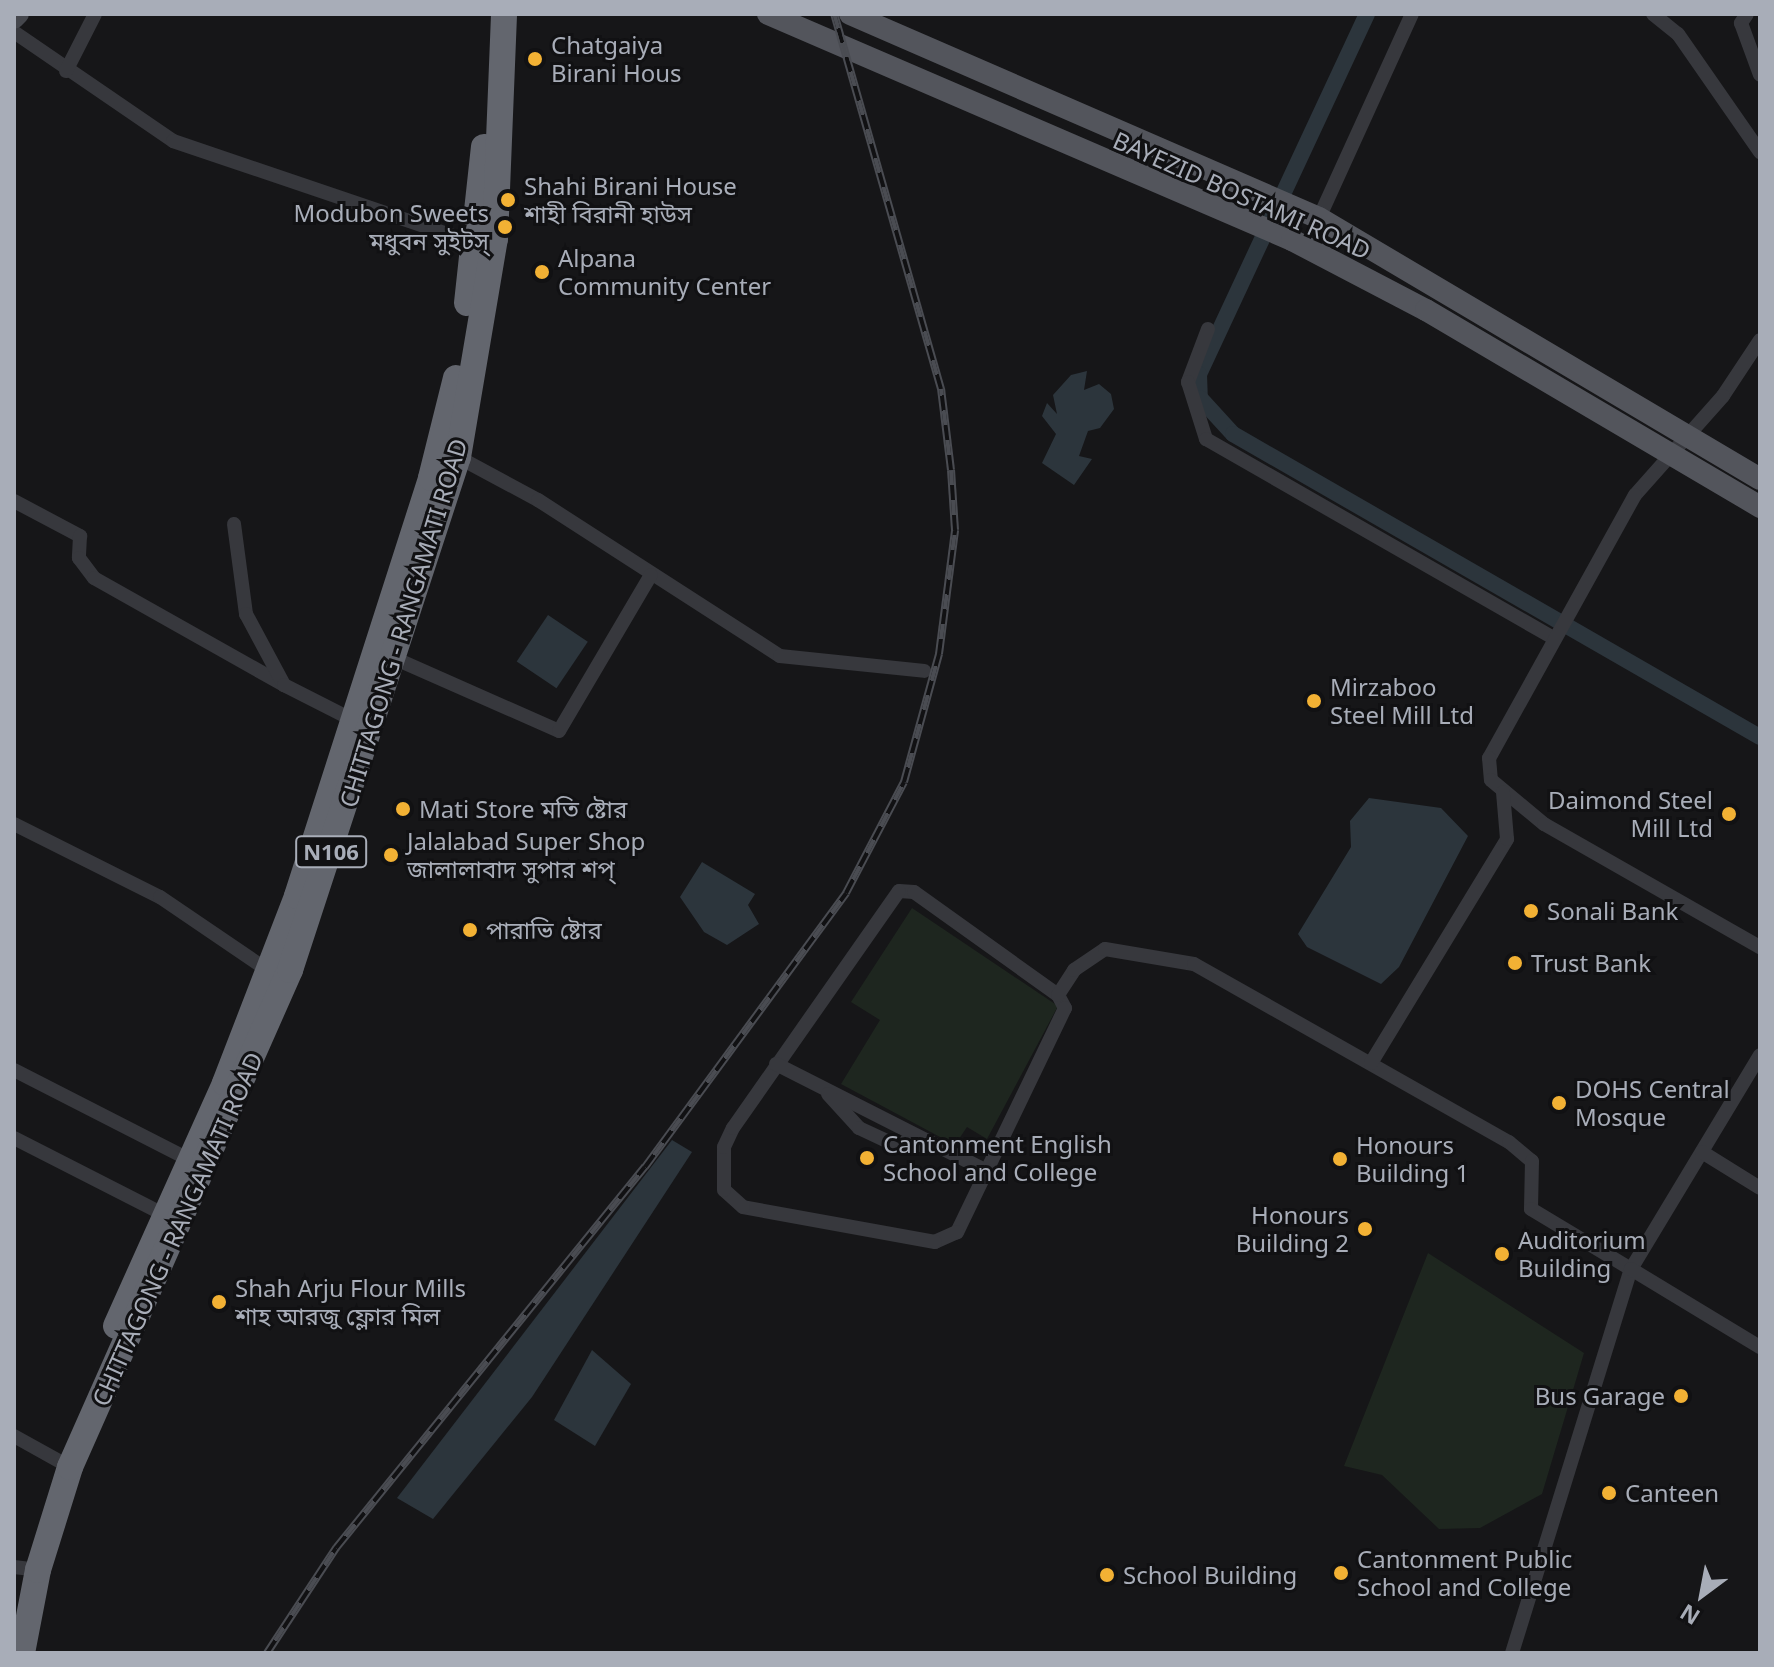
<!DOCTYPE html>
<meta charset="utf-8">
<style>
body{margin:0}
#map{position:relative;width:1774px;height:1667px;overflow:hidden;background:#161618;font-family:"Noto Sans","Noto Sans Bengali",sans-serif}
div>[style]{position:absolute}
.green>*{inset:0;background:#1e261f}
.water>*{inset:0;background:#2c353c;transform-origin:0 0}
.canal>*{height:16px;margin:-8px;padding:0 8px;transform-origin:8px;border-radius:8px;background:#2c353c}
.street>*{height:14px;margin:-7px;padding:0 7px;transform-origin:7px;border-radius:7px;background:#37383d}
.secondary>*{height:20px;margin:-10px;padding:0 10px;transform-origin:10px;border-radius:10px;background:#45474d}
.primary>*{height:22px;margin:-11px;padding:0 11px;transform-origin:11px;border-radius:11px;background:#53555c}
.highway>*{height:26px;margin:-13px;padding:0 13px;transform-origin:13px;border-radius:13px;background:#63666e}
.rail>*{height:8px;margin-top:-4px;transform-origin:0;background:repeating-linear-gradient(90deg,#111113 0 15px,#4a4c52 0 30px);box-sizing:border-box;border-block:2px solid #4a4c52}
.dots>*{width:22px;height:22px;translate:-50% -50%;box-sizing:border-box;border:4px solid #111113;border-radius:50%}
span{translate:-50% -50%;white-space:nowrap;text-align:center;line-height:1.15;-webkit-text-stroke:6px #111113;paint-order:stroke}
.shield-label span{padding:2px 6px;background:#111113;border:2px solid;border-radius:6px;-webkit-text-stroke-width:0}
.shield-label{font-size:22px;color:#a8adb8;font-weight:700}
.poi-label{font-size:24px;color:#a8adb8}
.left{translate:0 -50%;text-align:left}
.right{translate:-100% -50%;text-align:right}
.street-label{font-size:24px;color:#a8adb8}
.frame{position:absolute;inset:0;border:16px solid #a8adb8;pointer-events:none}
.north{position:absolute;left:1662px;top:1555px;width:80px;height:80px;-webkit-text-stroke:6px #111113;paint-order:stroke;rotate:212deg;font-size:22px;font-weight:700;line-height:32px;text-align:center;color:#a8adb8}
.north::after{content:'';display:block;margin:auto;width:28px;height:36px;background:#a8adb8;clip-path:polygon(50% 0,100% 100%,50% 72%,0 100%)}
</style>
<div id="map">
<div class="green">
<div style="clip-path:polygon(912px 908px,1058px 1006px,987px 1139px,967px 1127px,955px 1145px,841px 1084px,880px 1020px,851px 1002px)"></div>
<div style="clip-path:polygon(1428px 1253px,1584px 1353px,1542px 1494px,1480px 1528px,1439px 1529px,1382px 1475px,1344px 1466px)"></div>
</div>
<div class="water">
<div style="clip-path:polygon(1087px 371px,1084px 390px,1099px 384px,1111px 394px,1114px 409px,1100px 428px,1088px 431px,1079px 456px,1092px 459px,1074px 485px,1042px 463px,1056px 434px,1042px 416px,1047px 403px,1057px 414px,1053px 395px,1071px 375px)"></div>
<div style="left:548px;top:615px;width:48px;height:56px;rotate:34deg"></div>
<div style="clip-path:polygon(1369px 798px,1441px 808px,1468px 836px,1399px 967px,1381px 984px,1307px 947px,1298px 934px,1351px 847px,1350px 821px)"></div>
<div style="clip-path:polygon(702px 862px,755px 894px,748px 905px,759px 924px,727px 945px,704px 932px,680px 897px)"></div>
<div style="clip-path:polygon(672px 1140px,692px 1152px,532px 1397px,433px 1519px,397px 1498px)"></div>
<div style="clip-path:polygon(592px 1350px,631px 1384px,595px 1446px,554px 1420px)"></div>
</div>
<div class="canal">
<div style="left:1367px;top:14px;width:397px;rotate:115deg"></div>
<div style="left:1199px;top:374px;width:24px;rotate:88deg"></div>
<div style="left:1200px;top:398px;width:49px;rotate:47.5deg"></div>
<div style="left:1233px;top:434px;width:608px;rotate:29.9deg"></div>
</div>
<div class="street">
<div style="left:1653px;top:14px;width:32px;rotate:39deg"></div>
<div style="left:1678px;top:34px;width:144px;rotate:55.2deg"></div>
<div style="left:1747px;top:14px;width:11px;rotate:124deg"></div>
<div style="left:1741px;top:23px;width:55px;rotate:69.9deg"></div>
<div style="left:14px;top:32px;width:193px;rotate:34.4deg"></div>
<div style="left:173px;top:141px;width:319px;rotate:18.7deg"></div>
<div style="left:66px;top:71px;width:64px;rotate:-63deg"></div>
<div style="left:1319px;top:218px;width:224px;rotate:-65.5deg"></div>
<div style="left:1208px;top:329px;width:57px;rotate:110.7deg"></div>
<div style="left:1188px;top:382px;width:60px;rotate:72.5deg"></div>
<div style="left:1206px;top:439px;width:399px;rotate:29.8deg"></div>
<div style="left:1760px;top:340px;width:67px;rotate:123.5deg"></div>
<div style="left:1723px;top:396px;width:132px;rotate:131.6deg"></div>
<div style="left:1635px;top:495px;width:301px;rotate:119deg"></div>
<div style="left:1489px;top:758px;width:22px;rotate:85deg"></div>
<div style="left:1491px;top:780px;width:69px;rotate:39.7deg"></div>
<div style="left:1544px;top:824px;width:249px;rotate:29.7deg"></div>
<div style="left:458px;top:457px;width:91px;rotate:28.3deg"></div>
<div style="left:538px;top:500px;width:288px;rotate:32.8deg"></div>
<div style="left:780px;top:656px;width:145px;rotate:5.9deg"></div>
<div style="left:14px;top:501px;width:75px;rotate:27.9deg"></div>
<div style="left:80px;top:536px;width:22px;rotate:93deg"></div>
<div style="left:79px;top:558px;width:25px;rotate:53deg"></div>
<div style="left:94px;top:578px;width:218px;rotate:29.4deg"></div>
<div style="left:234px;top:524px;width:91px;rotate:82.4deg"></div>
<div style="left:246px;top:614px;width:81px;rotate:61.8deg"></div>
<div style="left:284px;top:685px;width:80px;rotate:26.9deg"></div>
<div style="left:396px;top:659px;width:178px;rotate:23.8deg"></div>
<div style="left:559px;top:731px;width:181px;rotate:-59.5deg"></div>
<div style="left:14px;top:824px;width:163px;rotate:26.6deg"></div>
<div style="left:160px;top:897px;width:132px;rotate:34.2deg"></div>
<div style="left:899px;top:891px;width:15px;rotate:4deg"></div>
<div style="left:914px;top:892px;width:177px;rotate:35.6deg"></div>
<div style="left:1058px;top:995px;width:15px;rotate:62deg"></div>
<div style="left:1065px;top:1008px;width:249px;rotate:115.7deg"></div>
<div style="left:957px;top:1232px;width:24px;rotate:156deg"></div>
<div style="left:935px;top:1242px;width:195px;rotate:-169.7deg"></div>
<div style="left:743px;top:1207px;width:25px;rotate:-138deg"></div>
<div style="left:724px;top:1190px;width:43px;rotate:-90deg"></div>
<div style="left:724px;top:1147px;width:21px;rotate:-65deg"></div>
<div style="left:733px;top:1128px;width:289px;rotate:-55deg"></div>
<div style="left:1058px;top:995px;width:30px;rotate:-57deg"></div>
<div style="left:1074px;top:970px;width:37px;rotate:-34deg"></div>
<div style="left:1105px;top:949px;width:90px;rotate:9.6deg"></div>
<div style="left:1194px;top:964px;width:362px;rotate:29.5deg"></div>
<div style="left:1509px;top:1142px;width:30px;rotate:40deg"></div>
<div style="left:1532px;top:1161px;width:48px;rotate:91.2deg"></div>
<div style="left:1531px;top:1209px;width:117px;rotate:31deg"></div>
<div style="left:1631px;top:1269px;width:250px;rotate:-58.9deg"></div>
<div style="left:1371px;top:1063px;width:262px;rotate:-58.7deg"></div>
<div style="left:1507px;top:839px;width:47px;rotate:-94.9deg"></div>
<div style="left:776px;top:1064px;width:237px;rotate:26.9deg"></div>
<div style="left:14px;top:1070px;width:195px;rotate:27.1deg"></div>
<div style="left:828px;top:1094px;width:46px;rotate:47.6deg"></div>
<div style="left:859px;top:1128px;width:31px;rotate:25deg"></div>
<div style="left:887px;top:1141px;width:49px;rotate:7deg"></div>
<div style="left:14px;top:1138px;width:176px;rotate:27deg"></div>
<div style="left:1702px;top:1152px;width:68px;rotate:31.8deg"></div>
<div style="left:14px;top:1436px;width:64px;rotate:29deg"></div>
<div style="left:14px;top:1567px;width:24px;rotate:7deg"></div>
<div style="left:1512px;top:1653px;width:402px;rotate:-72.8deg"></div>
<div style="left:1631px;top:1269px;width:151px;rotate:31.2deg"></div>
</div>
<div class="secondary">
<div style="left:14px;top:19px;width:7px;rotate:-45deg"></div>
</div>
<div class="primary">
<div style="left:768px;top:14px;width:571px;rotate:23.33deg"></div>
<div style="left:1292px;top:240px;width:151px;rotate:27.6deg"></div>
<div style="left:1426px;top:310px;width:388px;rotate:30.5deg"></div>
<div style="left:850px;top:14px;width:511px;rotate:23.51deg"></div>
<div style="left:1319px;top:218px;width:512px;rotate:30.62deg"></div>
</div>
<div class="highway">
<div style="left:467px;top:303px;width:157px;rotate:-83.8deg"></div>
<div style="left:116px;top:1326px;width:266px;rotate:-65.8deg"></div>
<div style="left:225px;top:1083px;width:200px;rotate:-68.9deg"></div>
<div style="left:297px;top:896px;width:439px;rotate:-72.2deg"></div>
<div style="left:431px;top:478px;width:103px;rotate:-76deg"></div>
<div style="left:22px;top:1653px;width:85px;rotate:-79.1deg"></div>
<div style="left:38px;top:1570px;width:108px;rotate:-72.7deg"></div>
<div style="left:70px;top:1467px;width:544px;rotate:-66.12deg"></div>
<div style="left:290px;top:970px;width:540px;rotate:-71.87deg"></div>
<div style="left:458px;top:457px;width:221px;rotate:-80.4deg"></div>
<div style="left:495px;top:239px;width:225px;rotate:-87.7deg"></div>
</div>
<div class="rail">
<div style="left:267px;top:1653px;width:126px;rotate:-56.7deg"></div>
<div style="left:336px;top:1548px;width:491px;rotate:-51deg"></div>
<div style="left:645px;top:1167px;width:340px;rotate:-53.7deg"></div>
<div style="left:846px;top:893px;width:125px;rotate:-62.4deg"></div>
<div style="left:904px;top:782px;width:133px;rotate:-74.7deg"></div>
<div style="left:939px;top:654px;width:125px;rotate:-82.6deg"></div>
<div style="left:955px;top:530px;width:60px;rotate:-93.8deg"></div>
<div style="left:951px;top:470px;width:82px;rotate:-97deg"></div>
<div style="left:941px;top:389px;width:390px;rotate:-105.9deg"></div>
</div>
<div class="dots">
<div style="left:535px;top:59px;background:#f2b134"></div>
<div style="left:508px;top:200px;background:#f2b134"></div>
<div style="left:505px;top:227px;background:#f2b134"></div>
<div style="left:542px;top:272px;background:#f2b134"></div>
<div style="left:1314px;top:701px;background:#f2b134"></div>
<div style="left:403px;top:809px;background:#f2b134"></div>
<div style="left:1729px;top:814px;background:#f2b134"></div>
<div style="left:391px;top:855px;background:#f2b134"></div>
<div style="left:1531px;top:911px;background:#f2b134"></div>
<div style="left:470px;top:930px;background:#f2b134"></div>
<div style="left:1515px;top:963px;background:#f2b134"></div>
<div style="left:1559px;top:1103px;background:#f2b134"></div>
<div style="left:867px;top:1158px;background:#f2b134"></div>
<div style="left:1340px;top:1159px;background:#f2b134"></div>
<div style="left:1365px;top:1229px;background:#f2b134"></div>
<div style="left:1502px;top:1254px;background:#f2b134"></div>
<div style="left:219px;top:1302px;background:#f2b134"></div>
<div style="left:1681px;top:1396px;background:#f2b134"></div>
<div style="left:1609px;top:1493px;background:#f2b134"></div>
<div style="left:1341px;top:1573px;background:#f2b134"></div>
<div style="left:1107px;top:1575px;background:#f2b134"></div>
</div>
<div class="shield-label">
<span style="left:331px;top:852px">N106</span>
</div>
<div class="poi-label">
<span class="left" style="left:551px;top:59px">Chatgaiya<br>Birani Hous</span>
<span class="left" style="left:524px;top:200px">Shahi Birani House<br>শাহী বিরানী হাউস</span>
<span class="right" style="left:489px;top:227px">Modubon Sweets<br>মধুবন সুইটস্</span>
<span class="left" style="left:558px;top:272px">Alpana<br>Community Center</span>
<span class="left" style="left:1330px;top:701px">Mirzaboo<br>Steel Mill Ltd</span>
<span class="right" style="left:1713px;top:814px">Daimond Steel<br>Mill Ltd</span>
<span class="left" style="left:419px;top:809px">Mati Store মতি ষ্টোর</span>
<span class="left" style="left:407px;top:855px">Jalalabad Super Shop<br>জালালাবাদ সুপার শপ্</span>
<span class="left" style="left:1547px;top:911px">Sonali Bank</span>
<span class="left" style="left:486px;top:930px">পারাভি ষ্টোর</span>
<span class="left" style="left:1531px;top:963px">Trust Bank</span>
<span class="left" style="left:1575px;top:1103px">DOHS Central<br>Mosque</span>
<span class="left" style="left:883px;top:1158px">Cantonment English<br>School and College</span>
<span class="left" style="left:1356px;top:1159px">Honours<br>Building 1</span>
<span class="right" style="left:1349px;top:1229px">Honours<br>Building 2</span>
<span class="left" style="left:1518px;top:1254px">Auditorium<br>Building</span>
<span class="left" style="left:235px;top:1302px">Shah Arju Flour Mills<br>শাহ আরজু ফ্লোর মিল</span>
<span class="right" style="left:1665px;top:1396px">Bus Garage</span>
<span class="left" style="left:1625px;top:1493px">Canteen</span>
<span class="left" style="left:1357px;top:1573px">Cantonment Public<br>School and College</span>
<span class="left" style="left:1123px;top:1575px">School Building</span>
</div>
<div class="street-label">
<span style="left:1242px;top:195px;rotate:24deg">BAYEZID BOSTAMI ROAD</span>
<span style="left:403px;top:623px;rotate:-73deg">CHITTAGONG - RANGAMATI ROAD</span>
<span style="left:177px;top:1229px;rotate:-66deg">CHITTAGONG - RANGAMATI ROAD</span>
</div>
<div class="frame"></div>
<div class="north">N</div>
</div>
